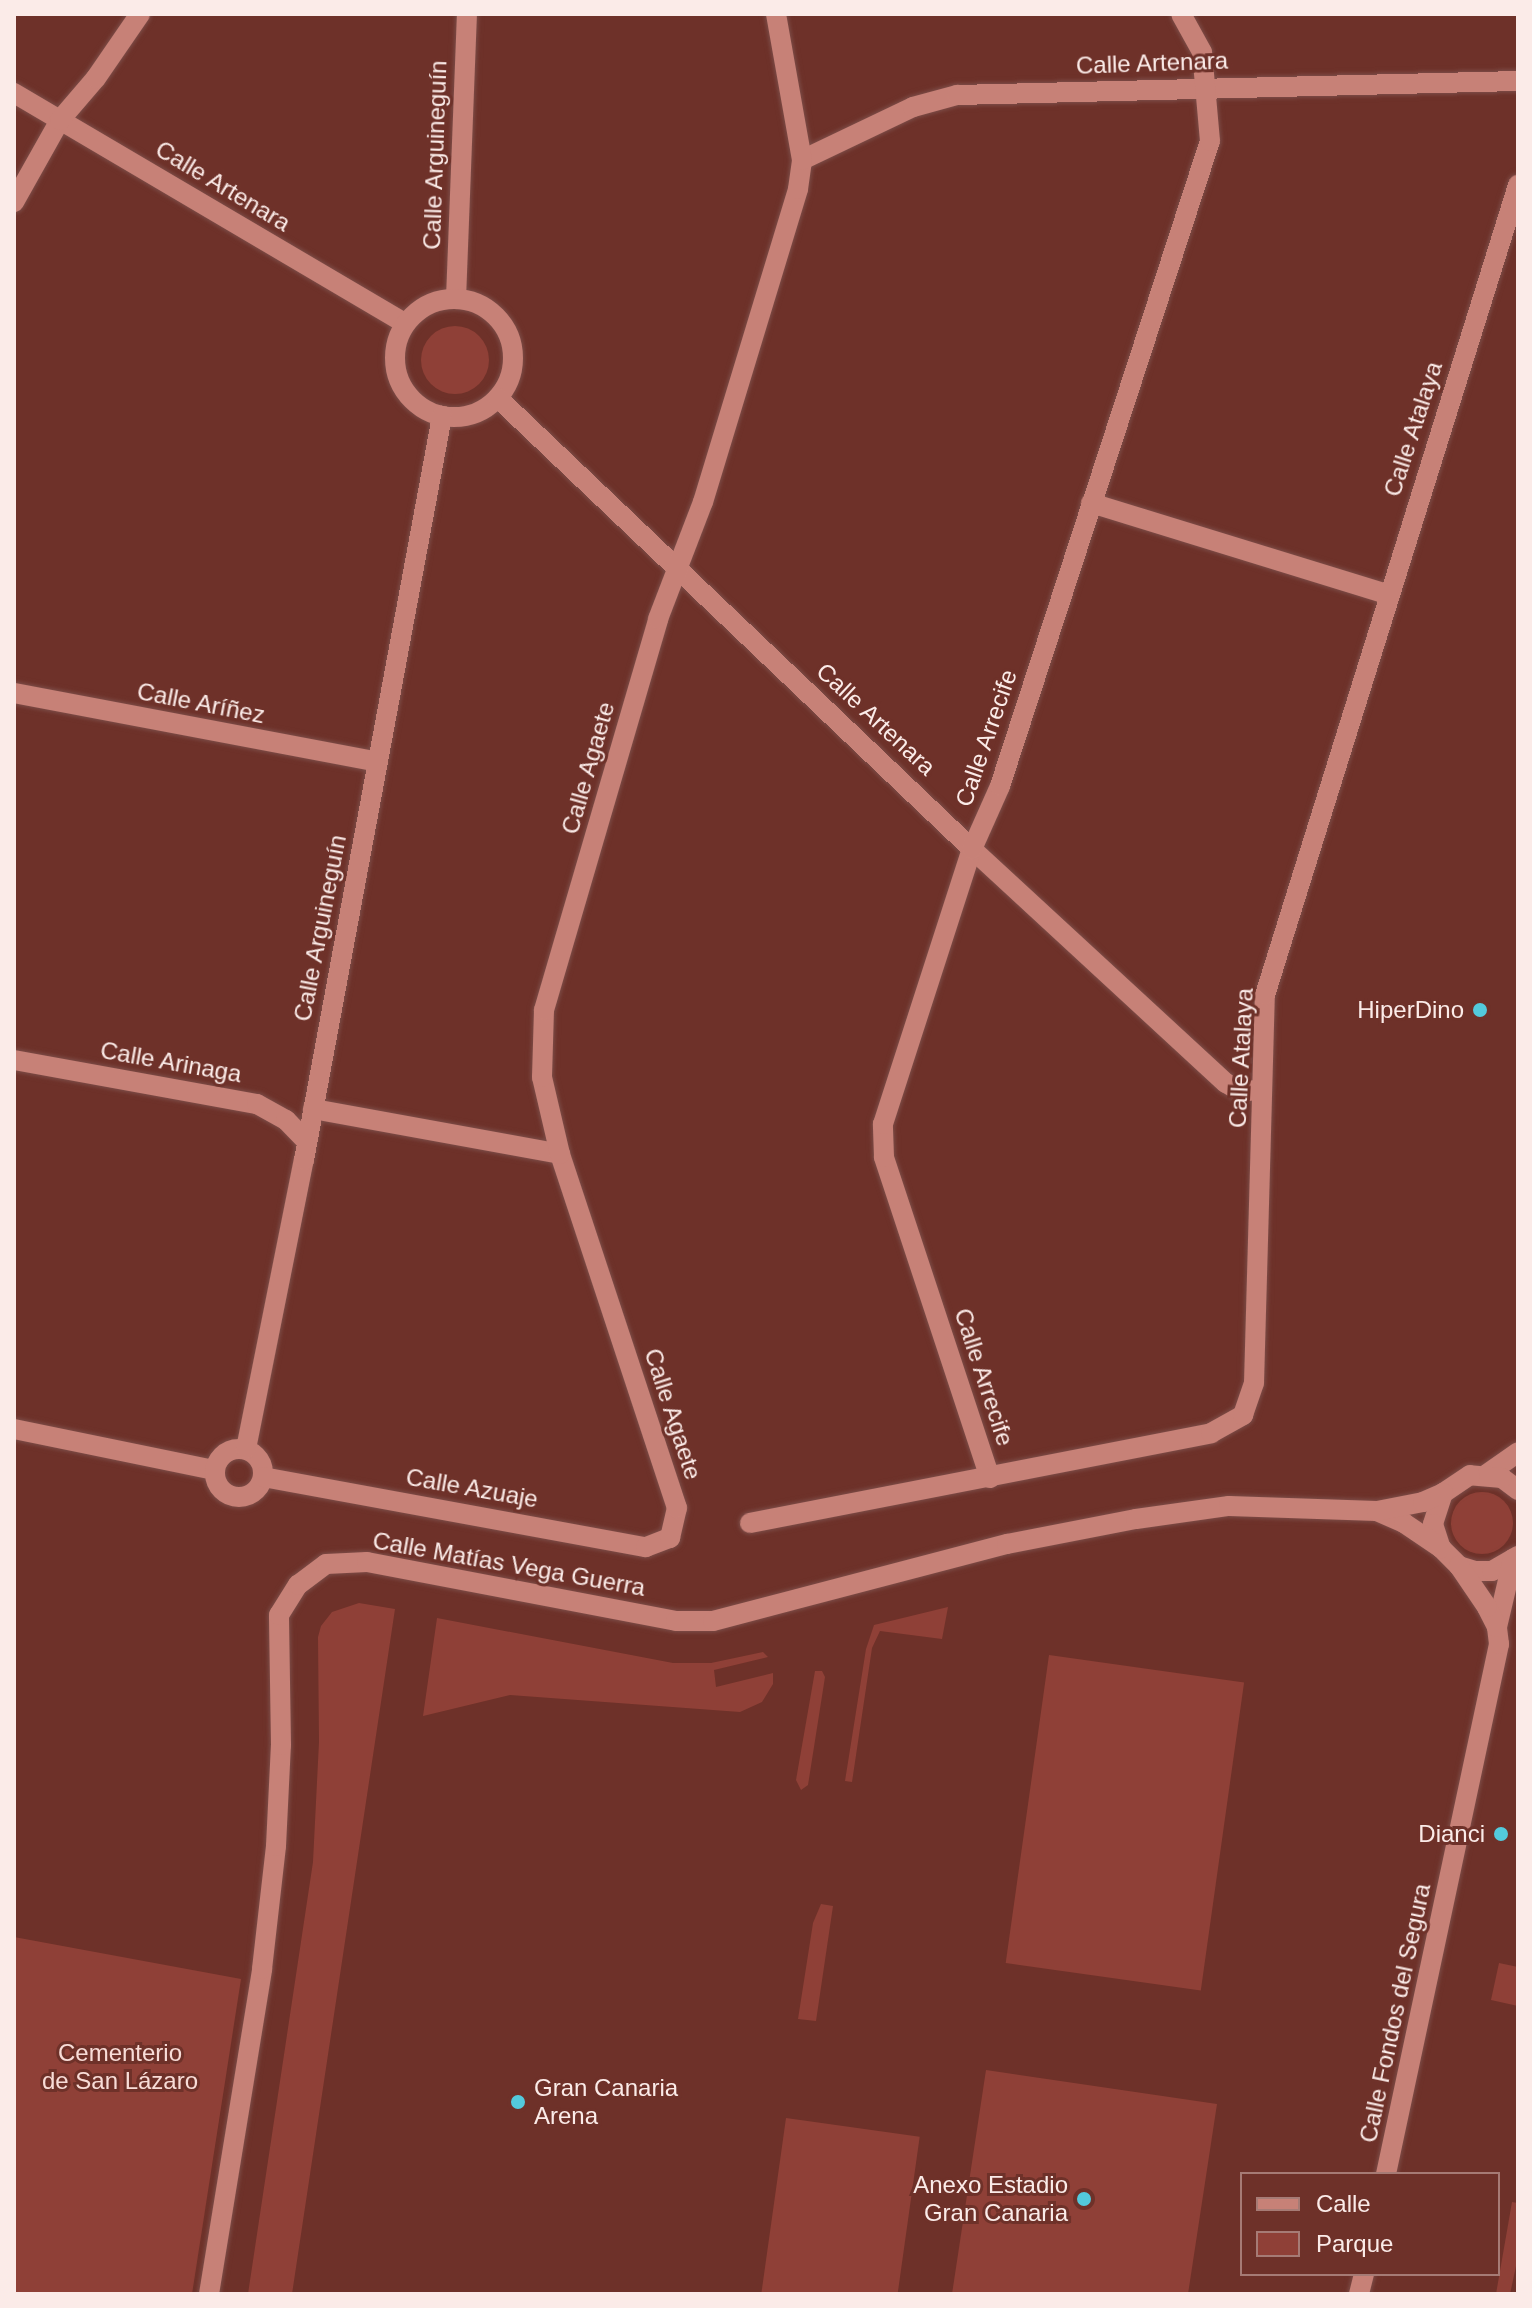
<!DOCTYPE html>
<meta charset="utf-8">
<style>
body{margin:0}
#map{position:relative;width:1532px;height:2308px;overflow:hidden;background:#6e3129;font-family:Arial,sans-serif}
div>[style]{position:absolute}
.green>*{inset:0;background:#8f4037;transform-origin:0 0}
.round{border-radius:50%}
.roads{filter:drop-shadow(0 0 2px #7c4d48) drop-shadow(0 0 2px #7c4d48)}
.minor>*{height:20px;margin:-10px;padding:0 10px;transform-origin:10px;border-radius:10px;background:#c78177}
.minor>.ring{margin:-10px;padding:0;box-sizing:content-box;background:none;border:20px solid #c78177;border-radius:50%}
.dots>*{width:22px;height:22px;translate:-50% -50%;box-sizing:border-box;border:4px solid #6e3129;border-radius:50%}
span{translate:-50% -50%;white-space:nowrap;text-align:center;line-height:1.15;-webkit-text-stroke:6px #6e3129;paint-order:stroke}
.street-label{font-size:24px;color:#fbebe8}
.poi-label{font-size:24px;color:#fbebe8}
.right{translate:-100% -50%;text-align:right}
.left{translate:0 -50%;text-align:left}
.park-label{font-size:24px;color:#f8dcd7}
.frame{position:absolute;inset:0;border:16px solid #fbebe8;pointer-events:none}
.legend{position:absolute;left:1240px;top:2172px;width:260px;height:104px;box-sizing:border-box;background:#6e3129;border:2px solid #a67b75;margin:0;padding:10px 14px;list-style:none;font-size:24px;color:#fbebe8}
.legend li{display:flex;align-items:center;gap:16px;height:40px}
.legend b{width:40px;border:2px solid #a67b75}
</style>
<div id="map">
<div class="green">
<div class="round" style="left:421px;top:326px;width:68px;height:68px"></div>
<div class="round" style="left:1451px;top:1492px;width:62px;height:62px"></div>
<div style="clip-path:polygon(359px 1603px,395px 1609px,292px 2294px,248px 2294px,313px 1862px,319px 1742px,318px 1637px,321px 1626px,332px 1612px)"></div>
<div style="clip-path:polygon(948px 1607px,942px 1639px,880px 1631px,872px 1648px,852px 1782px,845px 1781px,866px 1649px,874px 1625px)"></div>
<div style="clip-path:polygon(437px 1618px,673px 1663px,711px 1663px,763px 1652px,768px 1657px,714px 1670px,716px 1687px,773px 1673px,773px 1684px,762px 1702px,740px 1712px,510px 1695px,423px 1716px)"></div>
<div style="left:1049px;top:1655px;width:197px;height:311px;rotate:8deg"></div>
<div style="clip-path:polygon(815px 1671px,822px 1671px,825px 1677px,808px 1785px,801px 1790px,796px 1780px)"></div>
<div style="clip-path:polygon(821px 1904px,833px 1906px,816px 2021px,798px 2019px,813px 1923px)"></div>
<div style="clip-path:polygon(14px 1937px,241px 1979px,192px 2294px,14px 2294px)"></div>
<div style="clip-path:polygon(1499px 1963px,1518px 1967px,1518px 2006px,1491px 2000px)"></div>
<div style="clip-path:polygon(986px 2070px,1217px 2104px,1188px 2294px,952px 2294px)"></div>
<div style="left:786px;top:2118px;width:135px;height:178px;rotate:8deg"></div>
<div style="clip-path:polygon(1512px 2202px,1518px 2203px,1518px 2257px,1510px 2294px,1496px 2294px)"></div>
</div>
<div class="roads">
<div class="minor">
<div style="left:14px;top:93px;width:454px;rotate:30.5deg"></div>
<div style="left:802px;top:160px;width:123px;rotate:-25.5deg"></div>
<div style="left:913px;top:107px;width:46px;rotate:-15.3deg"></div>
<div style="left:957px;top:95px;width:561px;rotate:-1.43deg"></div>
<div style="left:14px;top:202px;width:94px;rotate:-60.7deg"></div>
<div style="left:60px;top:120px;width:55px;rotate:-49.4deg"></div>
<div style="left:96px;top:78px;width:78px;rotate:-55.5deg"></div>
<div style="left:456px;top:299px;width:285px;rotate:-87.8deg"></div>
<div class="ring" style="left:395px;top:299px;width:98px;height:98px"></div>
<div style="left:498px;top:398px;width:654px;rotate:43.58deg"></div>
<div style="left:972px;top:849px;width:345px;rotate:42.7deg"></div>
<div style="left:1226px;top:1083px;width:17px;rotate:31deg"></div>
<div style="left:1241px;top:1092px;width:21px;rotate:-8deg"></div>
<div style="left:1091px;top:503px;width:310px;rotate:17.1deg"></div>
<div style="left:14px;top:693px;width:370px;rotate:10.7deg"></div>
<div style="left:14px;top:1060px;width:247px;rotate:10.3deg"></div>
<div style="left:257px;top:1104px;width:33px;rotate:29deg"></div>
<div style="left:286px;top:1120px;width:30px;rotate:46deg"></div>
<div style="left:313px;top:1109px;width:251px;rotate:10.3deg"></div>
<div style="left:14px;top:1429px;width:204px;rotate:11.6deg"></div>
<div class="ring" style="left:215px;top:1449px;width:28px;height:28px"></div>
<div style="left:246px;top:1449px;width:295px;rotate:-78.7deg"></div>
<div style="left:304px;top:1160px;width:757px;rotate:-79.49deg"></div>
<div style="left:1487px;top:1474px;width:38px;rotate:-35deg"></div>
<div style="left:263px;top:1477px;width:389px;rotate:10.4deg"></div>
<div style="left:646px;top:1547px;width:26px;rotate:-21deg"></div>
<div style="left:670px;top:1538px;width:31px;rotate:-77deg"></div>
<div style="left:677px;top:1508px;width:373px;rotate:-108.3deg"></div>
<div style="left:560px;top:1154px;width:79px;rotate:-103.2deg"></div>
<div style="left:542px;top:1077px;width:67px;rotate:-88.3deg"></div>
<div style="left:544px;top:1010px;width:407px;rotate:-73.7deg"></div>
<div style="left:658px;top:619px;width:125px;rotate:-69deg"></div>
<div style="left:703px;top:502px;width:327px;rotate:-73.1deg"></div>
<div style="left:798px;top:189px;width:29px;rotate:-82deg"></div>
<div style="left:802px;top:160px;width:148px;rotate:-100.1deg"></div>
<div style="left:990px;top:1478px;width:338px;rotate:-108.3deg"></div>
<div style="left:884px;top:1157px;width:33px;rotate:-92deg"></div>
<div style="left:883px;top:1124px;width:289px;rotate:-72.1deg"></div>
<div style="left:972px;top:849px;width:69px;rotate:-66deg"></div>
<div style="left:1000px;top:786px;width:678px;rotate:-71.97deg"></div>
<div style="left:1210px;top:141px;width:89px;rotate:-95.1deg"></div>
<div style="left:1202px;top:52px;width:43px;rotate:-118.9deg"></div>
<div style="left:1518px;top:1490px;width:20px;rotate:-143deg"></div>
<div style="left:1502px;top:1478px;width:32px;rotate:-175deg"></div>
<div style="left:1470px;top:1475px;width:32px;rotate:146deg"></div>
<div style="left:1443px;top:1493px;width:33px;rotate:108deg"></div>
<div style="left:1433px;top:1524px;width:25px;rotate:72deg"></div>
<div style="left:1441px;top:1548px;width:25px;rotate:45deg"></div>
<div style="left:1459px;top:1566px;width:17px;rotate:17deg"></div>
<div style="left:1475px;top:1571px;width:17px"></div>
<div style="left:1492px;top:1571px;width:30px;rotate:-30deg"></div>
<div style="left:1377px;top:1511px;width:30px;rotate:24deg"></div>
<div style="left:1404px;top:1523px;width:45px;rotate:34deg"></div>
<div style="left:750px;top:1523px;width:470px;rotate:-11deg"></div>
<div style="left:1211px;top:1433px;width:37px;rotate:-29deg"></div>
<div style="left:1243px;top:1415px;width:34px;rotate:-71deg"></div>
<div style="left:1254px;top:1383px;width:388px;rotate:-88.4deg"></div>
<div style="left:1265px;top:995px;width:849px;rotate:-72.65deg"></div>
<div style="left:1497px;top:1627px;width:70px;rotate:-76.8deg"></div>
<div style="left:1386px;top:2174px;width:542px;rotate:-77.96deg"></div>
<div style="left:1499px;top:1644px;width:17px;rotate:-97deg"></div>
<div style="left:1497px;top:1627px;width:22px;rotate:-117deg"></div>
<div style="left:1487px;top:1607px;width:50px;rotate:-124.3deg"></div>
<div style="left:209px;top:2294px;width:329px;rotate:-80.7deg"></div>
<div style="left:262px;top:1969px;width:124px;rotate:-83.5deg"></div>
<div style="left:276px;top:1846px;width:101px;rotate:-87.2deg"></div>
<div style="left:281px;top:1745px;width:130px;rotate:-90.9deg"></div>
<div style="left:279px;top:1615px;width:36px;rotate:-58deg"></div>
<div style="left:298px;top:1585px;width:35px;rotate:-37deg"></div>
<div style="left:326px;top:1564px;width:41px;rotate:-2.8deg"></div>
<div style="left:367px;top:1562px;width:315px;rotate:10.8deg"></div>
<div style="left:676px;top:1621px;width:37px"></div>
<div style="left:713px;top:1621px;width:304px;rotate:-14.7deg"></div>
<div style="left:1007px;top:1544px;width:131px;rotate:-11deg"></div>
<div style="left:1136px;top:1519px;width:94px;rotate:-8deg"></div>
<div style="left:1229px;top:1506px;width:148px;rotate:1.9deg"></div>
<div style="left:1377px;top:1511px;width:47px;rotate:-11.1deg"></div>
<div style="left:1423px;top:1502px;width:22px;rotate:-24deg"></div>
<div style="left:1359px;top:2294px;width:21px;rotate:-76deg"></div>
</div>
</div>
<div class="dots">
<div style="left:1480px;top:1010px;background:#53cadc"></div>
<div style="left:1501px;top:1834px;background:#53cadc"></div>
<div style="left:518px;top:2102px;background:#53cadc"></div>
<div style="left:1084px;top:2199px;background:#53cadc"></div>
</div>
<div class="street-label">
<span style="left:1152px;top:63px;rotate:-2deg">Calle Artenara</span>
<span style="left:435px;top:155px;rotate:-88deg">Calle Arguineguín</span>
<span style="left:223px;top:186px;rotate:31deg">Calle Artenara</span>
<span style="left:1413px;top:429px;rotate:-72deg">Calle Atalaya</span>
<span style="left:201px;top:703px;rotate:11deg">Calle Aríñez</span>
<span style="left:876px;top:719px;rotate:43deg">Calle Artenara</span>
<span style="left:986px;top:738px;rotate:-71deg">Calle Arrecife</span>
<span style="left:588px;top:768px;rotate:-74deg">Calle Agaete</span>
<span style="left:320px;top:928px;rotate:-79deg">Calle Arguineguín</span>
<span style="left:1241px;top:1058px;rotate:-87deg">Calle Atalaya</span>
<span style="left:171px;top:1062px;rotate:10deg">Calle Arinaga</span>
<span style="left:984px;top:1377px;rotate:72deg">Calle Arrecife</span>
<span style="left:673px;top:1414px;rotate:72deg">Calle Agaete</span>
<span style="left:472px;top:1488px;rotate:10deg">Calle Azuaje</span>
<span style="left:509px;top:1564px;rotate:10deg">Calle Matías Vega Guerra</span>
<span style="left:1395px;top:2013px;rotate:-78deg">Calle Fondos del Segura</span>
</div>
<div class="poi-label">
<span class="right" style="left:1464px;top:1010px">HiperDino</span>
<span class="right" style="left:1485px;top:1834px">Dianci</span>
<span class="left" style="left:534px;top:2102px">Gran Canaria<br>Arena</span>
<span class="right" style="left:1068px;top:2199px">Anexo Estadio<br>Gran Canaria</span>
</div>
<div class="park-label">
<span style="left:120px;top:2067px">Cementerio<br>de San Lázaro</span>
</div>
<div class="frame"></div>
<ul class="legend">
<li><b style="height:10px;background:#c78177"></b>Calle</li>
<li><b style="height:22px;background:#8f4037"></b>Parque</li>
</ul>
</div>
